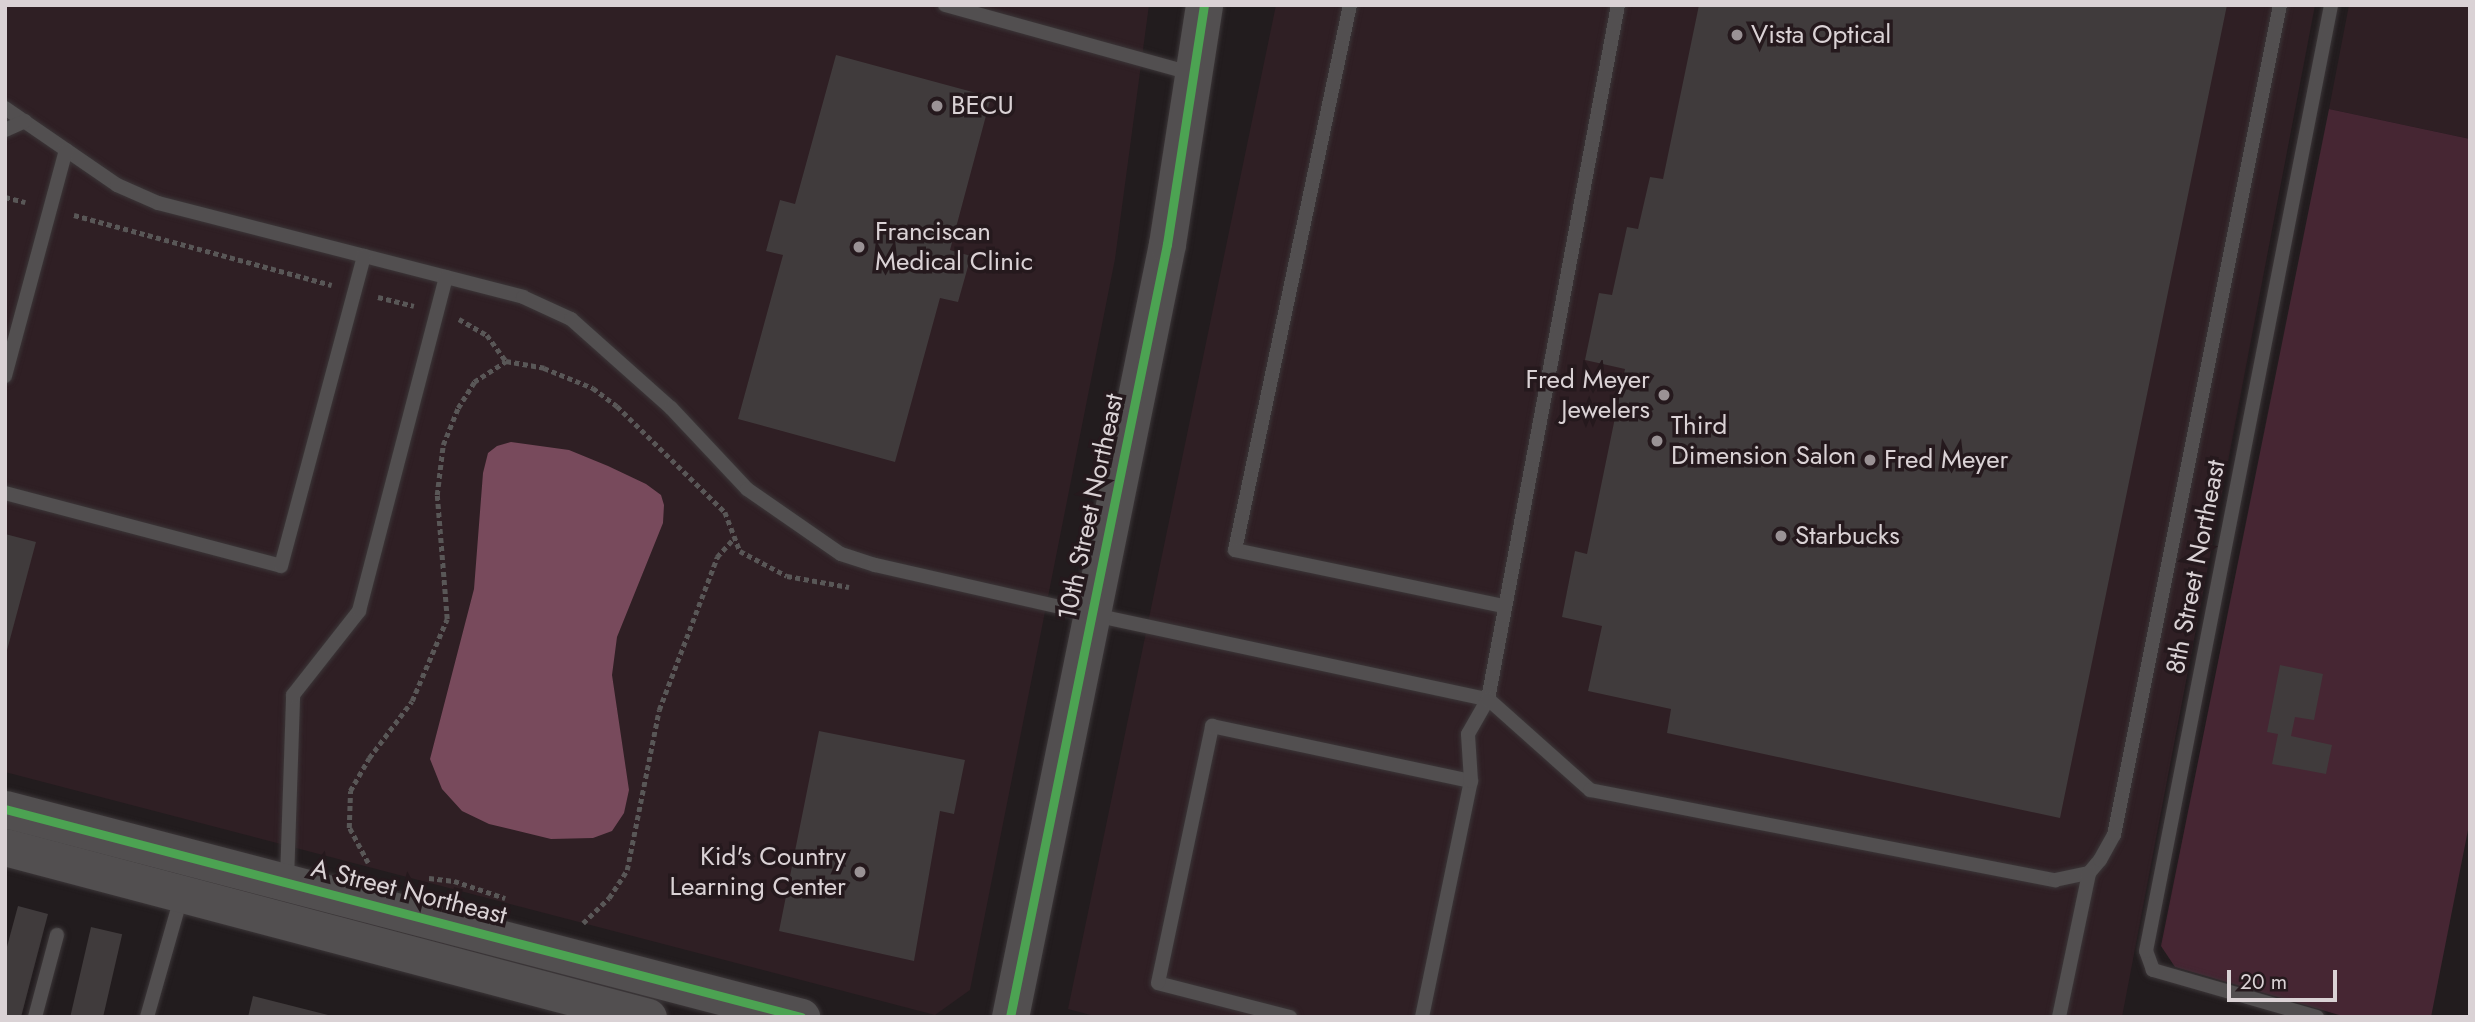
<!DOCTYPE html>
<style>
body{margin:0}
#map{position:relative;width:2475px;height:1022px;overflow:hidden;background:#221c1e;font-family:Jost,sans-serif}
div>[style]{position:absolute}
.built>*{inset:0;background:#2f1f24}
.green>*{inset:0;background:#462633}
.water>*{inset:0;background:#784a5c}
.building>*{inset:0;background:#403b3c;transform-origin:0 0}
.path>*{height:4.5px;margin-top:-2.25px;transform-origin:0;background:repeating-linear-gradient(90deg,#595757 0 5px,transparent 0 8.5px)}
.roads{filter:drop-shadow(0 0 2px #3b3638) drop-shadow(0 0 2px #3b3638)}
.service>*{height:14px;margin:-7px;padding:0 7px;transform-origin:7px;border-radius:7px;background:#524f50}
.tertiary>*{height:37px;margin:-18.5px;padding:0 18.5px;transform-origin:18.5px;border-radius:18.5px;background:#524f50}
.cycleway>*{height:9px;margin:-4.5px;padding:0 4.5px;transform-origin:4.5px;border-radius:4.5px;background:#4ca352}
.dots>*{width:19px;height:19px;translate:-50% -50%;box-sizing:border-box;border:4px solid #25191d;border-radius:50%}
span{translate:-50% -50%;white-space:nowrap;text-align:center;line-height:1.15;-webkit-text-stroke:7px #25191d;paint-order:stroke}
.poi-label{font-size:26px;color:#dad2d5}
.left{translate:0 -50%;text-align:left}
.right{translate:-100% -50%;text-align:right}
.street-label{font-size:26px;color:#dad2d5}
.frame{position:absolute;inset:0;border:7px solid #dad2d5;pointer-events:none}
.scale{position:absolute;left:2227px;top:970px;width:110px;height:32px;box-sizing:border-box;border:4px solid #dad2d5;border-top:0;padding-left:9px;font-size:21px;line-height:24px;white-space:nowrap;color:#dad2d5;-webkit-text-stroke:5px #25191d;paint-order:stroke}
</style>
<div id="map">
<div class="built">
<div style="clip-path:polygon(5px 5px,1149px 5px,1115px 259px,970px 990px,935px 1015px,5px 772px)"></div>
<div style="clip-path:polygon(1276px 5px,2315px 5px,2122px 1017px,1098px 1017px,1068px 1009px)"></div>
<div style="clip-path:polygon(2349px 5px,2470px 5px,2470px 139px,2329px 109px)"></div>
</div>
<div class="green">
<div style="clip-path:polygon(2329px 109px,2470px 139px,2470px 820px,2431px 1017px,2346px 1017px,2175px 967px,2161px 946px)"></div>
</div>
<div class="water">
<div style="clip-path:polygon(511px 442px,569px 450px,608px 466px,646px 484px,661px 495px,664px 505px,663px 523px,617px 637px,612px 675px,629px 790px,624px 813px,612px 831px,593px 838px,551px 839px,489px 824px,462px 811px,442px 789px,430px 759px,474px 589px,483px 473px,488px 453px,497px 446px)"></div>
</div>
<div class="building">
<div style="clip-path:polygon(1699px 5px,2227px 5px,2060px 818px,1667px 733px,1671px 709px,1588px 691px,1602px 626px,1562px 617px,1575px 551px,1587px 554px,1625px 369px,1585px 360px,1599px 293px,1612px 295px,1627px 227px,1638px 229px,1650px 177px,1663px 179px)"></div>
<div style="clip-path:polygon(836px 55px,991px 97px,950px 250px,971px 256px,958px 302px,940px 298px,895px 462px,738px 419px,783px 255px,766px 251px,780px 200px,795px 204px)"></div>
<div style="clip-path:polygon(5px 534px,36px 542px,6px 654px,5px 653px)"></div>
<div style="clip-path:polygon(2280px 665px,2323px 674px,2314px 720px,2295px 717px,2291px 736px,2332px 745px,2326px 774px,2272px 764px,2278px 734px,2267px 732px)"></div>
<div style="clip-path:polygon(819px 731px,965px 760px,954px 814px,940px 811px,914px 961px,779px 931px)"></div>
<div style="clip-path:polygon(18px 906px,48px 914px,21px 1017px,5px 1017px,5px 954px)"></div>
<div style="left:91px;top:927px;width:32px;height:93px;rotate:13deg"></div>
<div style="clip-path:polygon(253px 996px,332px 1016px,332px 1017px,248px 1017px)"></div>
</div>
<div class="path">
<div style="left:5px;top:197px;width:21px;rotate:14deg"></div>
<div style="left:74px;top:215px;width:267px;rotate:15.2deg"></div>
<div style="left:378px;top:297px;width:37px;rotate:14deg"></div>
<div style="left:459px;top:319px;width:32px;rotate:30deg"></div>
<div style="left:487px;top:335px;width:32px;rotate:54deg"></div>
<div style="left:506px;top:361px;width:39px;rotate:10deg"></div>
<div style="left:544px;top:368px;width:53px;rotate:22.2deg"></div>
<div style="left:593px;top:388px;width:30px;rotate:37deg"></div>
<div style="left:617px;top:406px;width:151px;rotate:44.5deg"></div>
<div style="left:725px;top:512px;width:42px;rotate:69deg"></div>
<div style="left:740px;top:551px;width:53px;rotate:28deg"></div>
<div style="left:787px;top:576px;width:63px;rotate:10.1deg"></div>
<div style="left:368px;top:863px;width:40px;rotate:-118deg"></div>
<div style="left:349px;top:828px;width:37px;rotate:-88deg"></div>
<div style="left:350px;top:791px;width:38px;rotate:-60deg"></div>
<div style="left:369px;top:758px;width:71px;rotate:-53deg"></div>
<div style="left:412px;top:701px;width:89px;rotate:-66.9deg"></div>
<div style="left:447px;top:619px;width:124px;rotate:-94.6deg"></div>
<div style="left:437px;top:495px;width:50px;rotate:-83.2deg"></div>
<div style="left:443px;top:445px;width:40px;rotate:-68deg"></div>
<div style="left:458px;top:408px;width:31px;rotate:-58deg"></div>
<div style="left:474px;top:382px;width:38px;rotate:-33deg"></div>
<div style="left:429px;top:878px;width:25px;rotate:7deg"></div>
<div style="left:454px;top:881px;width:54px;rotate:18.4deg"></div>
<div style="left:583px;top:923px;width:36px;rotate:-44deg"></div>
<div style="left:609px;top:898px;width:33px;rotate:-57deg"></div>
<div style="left:627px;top:870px;width:163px;rotate:-78.7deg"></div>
<div style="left:659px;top:710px;width:164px;rotate:-69.2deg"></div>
<div style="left:717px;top:557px;width:27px;rotate:-48deg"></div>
</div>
<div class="roads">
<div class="service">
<div style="left:945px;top:5px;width:257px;rotate:15.5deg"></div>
<div style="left:1350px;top:5px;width:557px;rotate:101.92deg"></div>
<div style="left:1235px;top:550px;width:275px;rotate:11.8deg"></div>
<div style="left:5px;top:108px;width:136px;rotate:34.5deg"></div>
<div style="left:117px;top:185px;width:45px;rotate:23.7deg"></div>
<div style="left:158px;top:203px;width:377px;rotate:14.4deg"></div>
<div style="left:523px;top:297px;width:53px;rotate:24.6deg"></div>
<div style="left:571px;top:319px;width:134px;rotate:41.7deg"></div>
<div style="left:671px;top:408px;width:111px;rotate:46.8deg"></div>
<div style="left:747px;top:489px;width:114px;rotate:34.7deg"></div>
<div style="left:841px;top:554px;width:36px;rotate:18deg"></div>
<div style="left:875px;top:565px;width:221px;rotate:12.8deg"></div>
<div style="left:1090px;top:614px;width:407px;rotate:12.1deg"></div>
<div style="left:1488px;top:699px;width:706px;rotate:-79.39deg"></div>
<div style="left:5px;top:130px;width:22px;rotate:-24deg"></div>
<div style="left:5px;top:376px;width:234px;rotate:-74.9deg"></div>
<div style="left:5px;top:493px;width:285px;rotate:14.8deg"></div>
<div style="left:281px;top:566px;width:321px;rotate:-75deg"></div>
<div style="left:287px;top:880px;width:185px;rotate:-88.1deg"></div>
<div style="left:293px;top:695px;width:107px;rotate:-51.8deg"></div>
<div style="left:359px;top:611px;width:345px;rotate:-75.4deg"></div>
<div style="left:35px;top:1017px;width:85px;rotate:-75deg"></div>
<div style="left:147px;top:1017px;width:128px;rotate:-74.1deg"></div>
<div style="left:1290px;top:1017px;width:136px;rotate:-165.6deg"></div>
<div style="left:1158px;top:983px;width:263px;rotate:-78.1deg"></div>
<div style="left:1212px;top:726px;width:265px;rotate:12deg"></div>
<div style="left:1422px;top:1017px;width:241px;rotate:-78.3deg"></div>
<div style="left:1471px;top:781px;width:47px;rotate:-93.7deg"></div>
<div style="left:1468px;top:734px;width:40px;rotate:-60.3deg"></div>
<div style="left:1488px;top:699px;width:137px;rotate:41.7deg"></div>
<div style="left:1590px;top:790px;width:474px;rotate:11deg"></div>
<div style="left:2055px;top:880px;width:35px;rotate:-12deg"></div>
<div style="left:2089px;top:873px;width:17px;rotate:-50deg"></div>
<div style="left:2100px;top:860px;width:29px;rotate:-61deg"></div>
<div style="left:2114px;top:835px;width:846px;rotate:-78.69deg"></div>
<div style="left:2059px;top:1017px;width:147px;rotate:-78.2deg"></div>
<div style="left:2317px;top:1017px;width:171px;rotate:-164deg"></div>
<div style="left:2153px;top:970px;width:20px;rotate:-110deg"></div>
<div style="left:2146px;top:951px;width:964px;rotate:-78.93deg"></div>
</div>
<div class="tertiary">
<div style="left:5px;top:809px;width:823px;rotate:14.64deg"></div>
<div style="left:5px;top:847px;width:665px;rotate:14.81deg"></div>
<div style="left:1010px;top:1017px;width:789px;rotate:-78.52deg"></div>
<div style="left:1167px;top:244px;width:242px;rotate:-81.2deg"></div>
</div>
</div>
<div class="cycleway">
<div style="left:5px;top:809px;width:823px;rotate:14.64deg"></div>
<div style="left:1010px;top:1017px;width:789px;rotate:-78.52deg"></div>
<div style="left:1167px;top:244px;width:242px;rotate:-81.2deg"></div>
</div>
<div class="dots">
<div style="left:1737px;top:35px;background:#9a9295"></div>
<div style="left:937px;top:106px;background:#9a9295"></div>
<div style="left:859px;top:247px;background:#9a9295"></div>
<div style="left:1664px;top:395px;background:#9a9295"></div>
<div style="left:1657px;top:441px;background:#9a9295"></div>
<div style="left:1870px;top:460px;background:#9a9295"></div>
<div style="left:1781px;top:536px;background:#9a9295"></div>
<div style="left:860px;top:872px;background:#9a9295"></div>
</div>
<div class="poi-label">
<span class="left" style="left:1751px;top:35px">Vista Optical</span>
<span class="left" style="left:951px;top:106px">BECU</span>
<span class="left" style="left:875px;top:247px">Franciscan<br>Medical Clinic</span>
<span class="right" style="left:1650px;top:395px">Fred Meyer<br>Jewelers</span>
<span class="left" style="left:1671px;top:441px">Third<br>Dimension Salon</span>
<span class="left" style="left:1884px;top:460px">Fred Meyer</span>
<span class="left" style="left:1795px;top:536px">Starbucks</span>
<span class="right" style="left:846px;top:872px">Kid's Country<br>Learning Center</span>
</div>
<div class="street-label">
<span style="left:1091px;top:507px;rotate:-78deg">10th Street Northeast</span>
<span style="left:2196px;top:567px;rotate:-79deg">8th Street Northeast</span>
<span style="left:409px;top:892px;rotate:14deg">A Street Northeast</span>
</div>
<div class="frame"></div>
<div class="scale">20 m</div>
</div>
